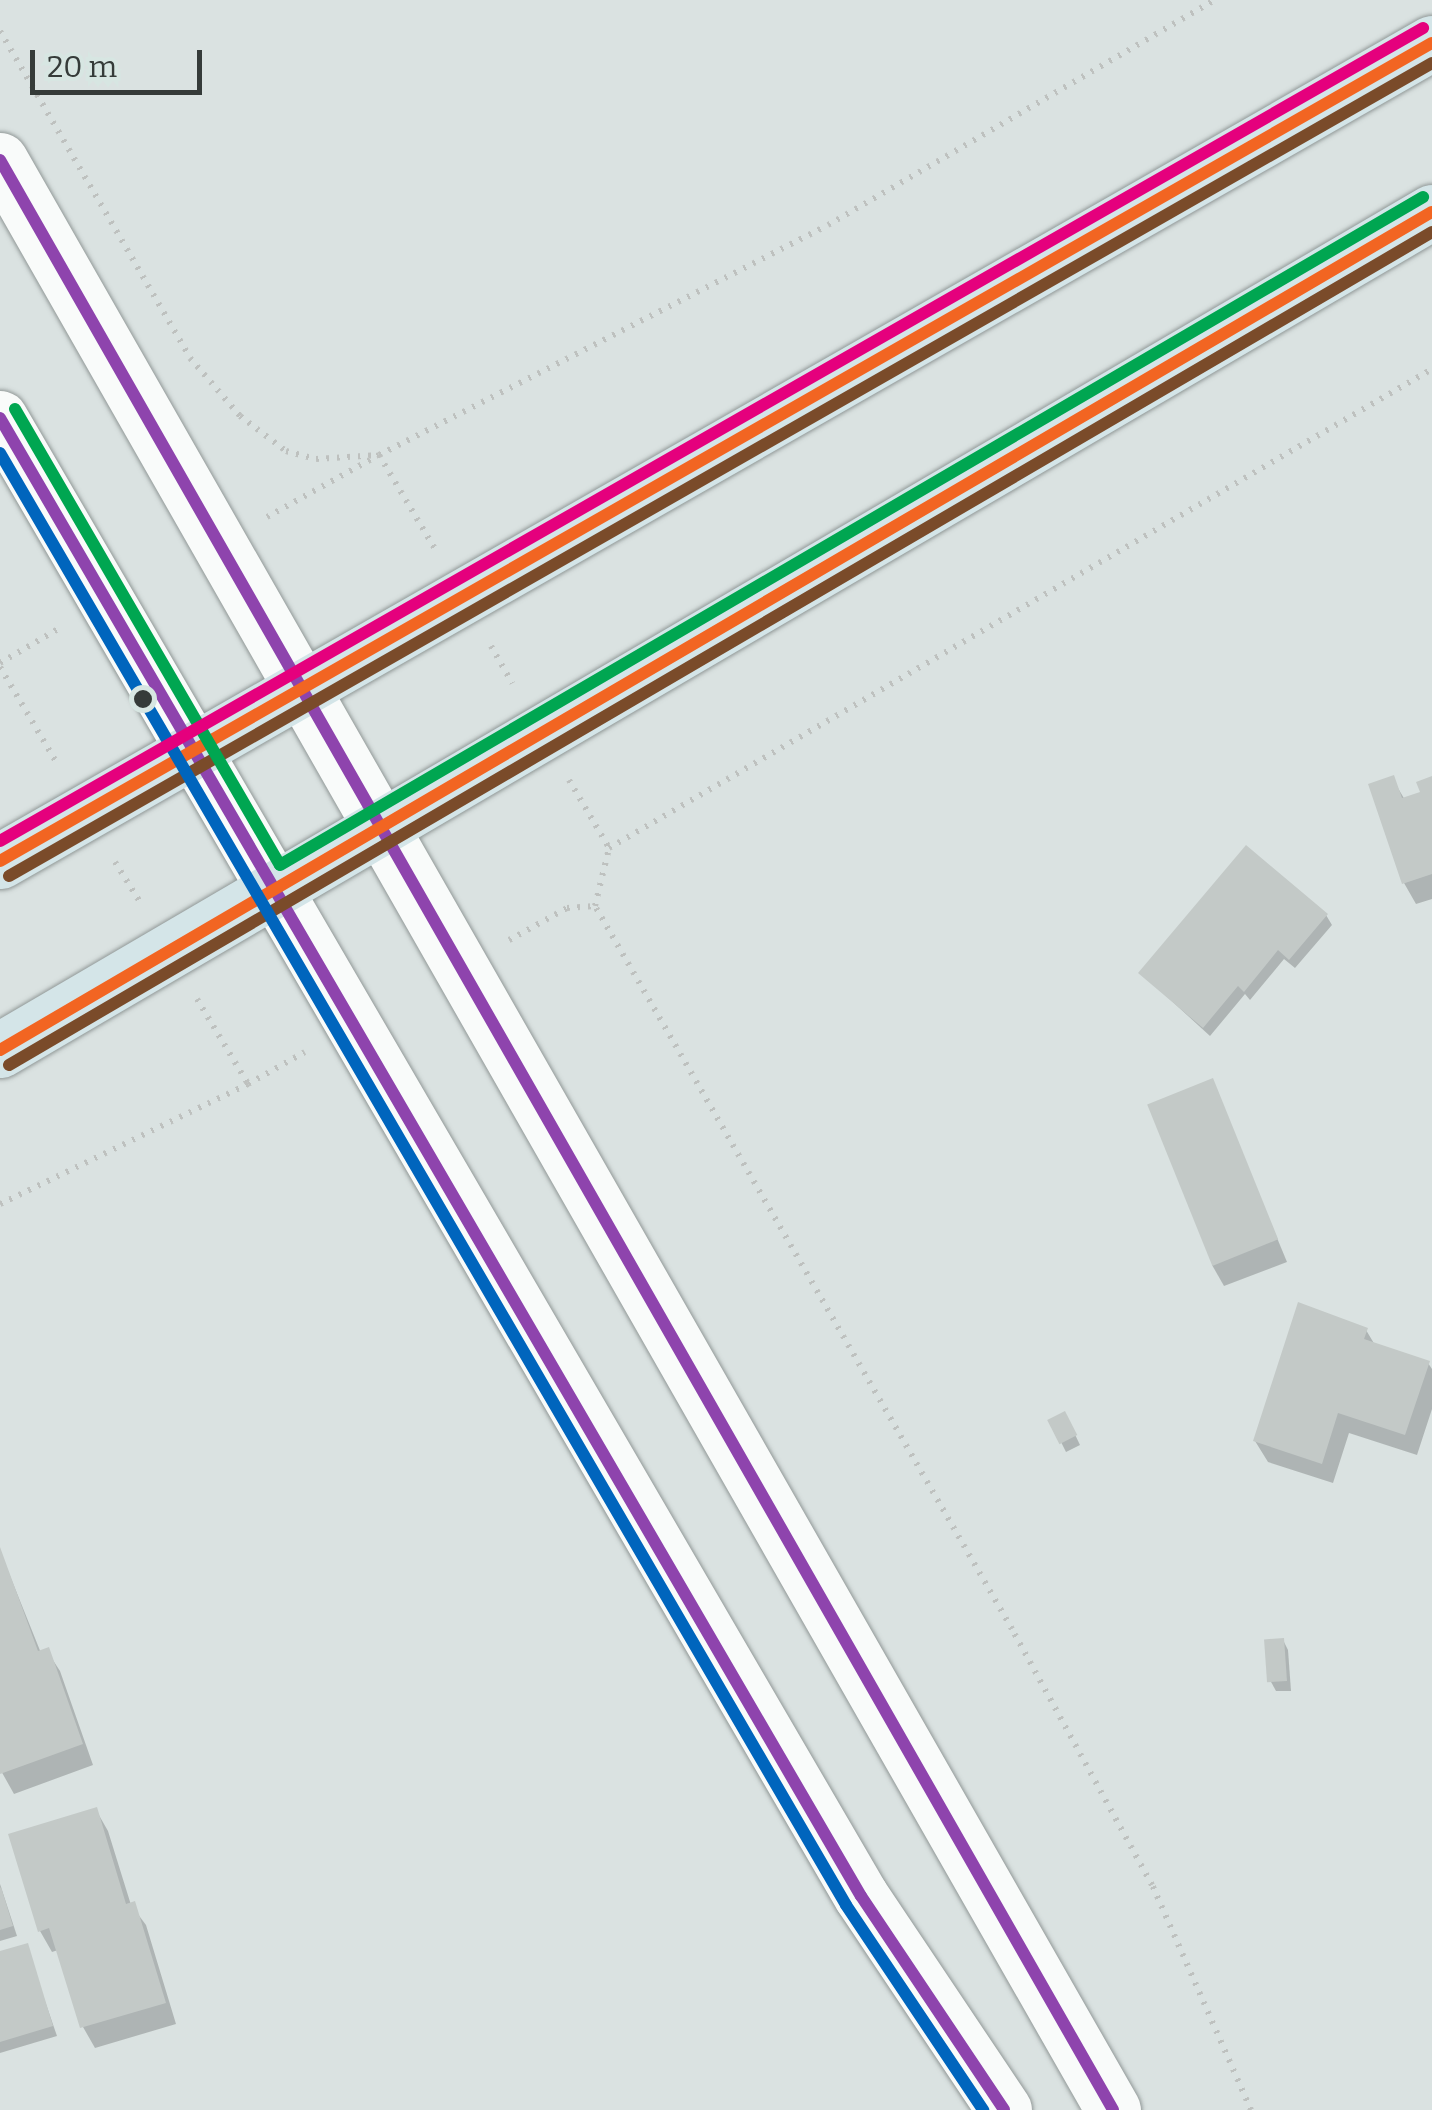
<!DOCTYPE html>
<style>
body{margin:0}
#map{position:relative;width:1432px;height:2110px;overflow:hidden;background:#dae2e1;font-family:Bitter,serif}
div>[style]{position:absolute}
.shadow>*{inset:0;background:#0003}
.building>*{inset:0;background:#c3c9c7;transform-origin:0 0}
.path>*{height:6px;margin-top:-3px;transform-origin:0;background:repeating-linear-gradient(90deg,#bec1bf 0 2.5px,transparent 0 10.5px)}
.roads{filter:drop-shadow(0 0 2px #919897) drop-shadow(0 0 2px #919897)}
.tertiary>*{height:55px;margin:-27.5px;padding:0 27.5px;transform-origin:27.5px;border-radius:27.5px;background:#f9fbfa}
.trunk>*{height:55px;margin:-27.5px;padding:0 27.5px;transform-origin:27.5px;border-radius:27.5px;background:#d4e5e8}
.bus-1>*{height:12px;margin:-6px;padding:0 6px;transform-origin:6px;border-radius:6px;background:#8e44ad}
.bus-2>*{height:12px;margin:-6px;padding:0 6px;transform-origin:6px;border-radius:6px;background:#f26522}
.bus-3>*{height:12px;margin:-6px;padding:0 6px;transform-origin:6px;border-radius:6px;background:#7a4b2a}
.bus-4>*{height:12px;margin:-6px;padding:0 6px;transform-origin:6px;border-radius:6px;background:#0065bd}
.bus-5>*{height:12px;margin:-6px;padding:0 6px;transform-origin:6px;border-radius:6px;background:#00a651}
.bus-6>*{height:12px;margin:-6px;padding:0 6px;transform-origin:6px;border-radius:6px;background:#e5007d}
.dots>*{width:28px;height:28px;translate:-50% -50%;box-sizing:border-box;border:5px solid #d7e6e2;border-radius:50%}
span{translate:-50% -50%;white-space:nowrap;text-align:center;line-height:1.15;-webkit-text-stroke:10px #d7e6e2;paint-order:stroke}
.scale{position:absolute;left:30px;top:50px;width:172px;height:45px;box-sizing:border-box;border:5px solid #353b39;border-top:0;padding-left:12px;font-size:30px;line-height:35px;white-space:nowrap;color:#353b39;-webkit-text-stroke:8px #d7e6e2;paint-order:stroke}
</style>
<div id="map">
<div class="shadow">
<div style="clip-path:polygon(1392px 778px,1405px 800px,1423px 793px,1432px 779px,1432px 899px,1416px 904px,1404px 883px,1371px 786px)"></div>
<div style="clip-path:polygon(1326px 915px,1332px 925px,1295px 968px,1284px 959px,1250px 1000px,1245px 994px,1210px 1036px,1141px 973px)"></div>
<div style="clip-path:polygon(1212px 1081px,1287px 1262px,1224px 1286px,1212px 1265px)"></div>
<div style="clip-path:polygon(1366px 1330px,1375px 1345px,1428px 1363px,1432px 1369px,1432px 1409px,1417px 1455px,1349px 1433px,1333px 1483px,1268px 1462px,1255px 1441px)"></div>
<div style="clip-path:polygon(1070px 1424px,1080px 1445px,1066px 1452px,1061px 1442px)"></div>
<div style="clip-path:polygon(2px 1556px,41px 1653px,47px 1651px,60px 1671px,93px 1765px,14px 1794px,0 1769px)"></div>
<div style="clip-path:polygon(1283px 1640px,1288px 1650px,1291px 1691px,1276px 1691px,1270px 1680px)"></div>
<div style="clip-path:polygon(96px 1810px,108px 1831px,131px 1905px,146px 1925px,176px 2024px,95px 2048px,83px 2027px,58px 1950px,52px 1952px,40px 1931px)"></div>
<div style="clip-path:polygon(0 1884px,17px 1936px,0 1941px)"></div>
<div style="clip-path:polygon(26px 1946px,57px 2036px,0 2053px,0 1954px)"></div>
</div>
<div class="building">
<div style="clip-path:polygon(1394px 775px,1402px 798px,1420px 792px,1416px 782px,1432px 776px,1432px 874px,1402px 884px,1368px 784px)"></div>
<div style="clip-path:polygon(1246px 845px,1328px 914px,1289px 960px,1278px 950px,1244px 992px,1238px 986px,1203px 1028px,1138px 973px)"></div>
<div style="left:1213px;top:1078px;width:174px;height:71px;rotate:68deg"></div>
<div style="clip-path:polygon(1298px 1302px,1368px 1328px,1364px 1339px,1430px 1361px,1405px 1435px,1338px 1413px,1322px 1464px,1253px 1441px)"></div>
<div style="left:1065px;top:1411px;width:27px;height:20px;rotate:63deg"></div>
<div style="clip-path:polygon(0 1547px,38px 1651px,49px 1647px,83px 1744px,0 1774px)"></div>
<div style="left:1284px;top:1638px;width:43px;height:20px;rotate:86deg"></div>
<div style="clip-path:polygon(97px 1807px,126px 1904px,135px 1901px,166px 2003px,80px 2028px,49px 1928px,38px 1932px,8px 1834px)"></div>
<div style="clip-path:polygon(1px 1887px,13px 1926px,0 1930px,0 1888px)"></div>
<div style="clip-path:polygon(28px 1943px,53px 2026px,0 2042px,0 1951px)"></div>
</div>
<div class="path">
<div style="left:0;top:31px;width:378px;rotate:59.8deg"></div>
<div style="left:190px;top:358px;width:77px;rotate:49.2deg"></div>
<div style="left:240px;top:416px;width:58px;rotate:37.3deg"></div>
<div style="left:286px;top:451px;width:31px;rotate:15deg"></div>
<div style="left:316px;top:459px;width:63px;rotate:-3.6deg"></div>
<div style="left:379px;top:455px;width:504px;rotate:-27.12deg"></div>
<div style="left:828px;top:225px;width:448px;rotate:-30.2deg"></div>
<div style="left:267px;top:517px;width:128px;rotate:-29deg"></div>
<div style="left:379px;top:455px;width:109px;rotate:59.2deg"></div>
<div style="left:491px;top:646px;width:43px;rotate:60.4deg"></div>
<div style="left:0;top:663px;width:67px;rotate:-30.4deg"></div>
<div style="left:0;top:667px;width:114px;rotate:59.4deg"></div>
<div style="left:569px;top:780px;width:79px;rotate:59.5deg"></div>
<div style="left:115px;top:862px;width:47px;rotate:58deg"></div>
<div style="left:509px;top:940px;width:66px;rotate:-28.9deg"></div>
<div style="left:567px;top:908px;width:28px;rotate:-4deg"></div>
<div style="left:197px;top:999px;width:99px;rotate:59deg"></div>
<div style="left:0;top:1204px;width:276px;rotate:-25.8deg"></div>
<div style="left:248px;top:1084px;width:65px;rotate:-29.3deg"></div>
<div style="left:1251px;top:2110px;width:246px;rotate:-113.7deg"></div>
<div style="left:1152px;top:1885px;width:292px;rotate:-118.7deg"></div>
<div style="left:1012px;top:1629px;width:835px;rotate:-119.97deg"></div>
<div style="left:595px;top:906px;width:60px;rotate:-76.4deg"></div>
<div style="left:609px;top:848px;width:952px;rotate:-30.2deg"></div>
</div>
<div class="roads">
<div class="tertiary">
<div style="left:0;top:160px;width:2245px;rotate:60.28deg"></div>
<div style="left:0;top:418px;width:1710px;rotate:59.78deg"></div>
<div style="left:861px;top:1896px;width:257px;rotate:56.2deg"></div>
</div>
<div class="trunk">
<div style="left:0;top:861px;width:1649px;rotate:-29.74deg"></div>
<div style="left:0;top:1050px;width:1659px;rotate:-30.34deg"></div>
</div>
</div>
<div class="bus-1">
<div style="left:0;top:160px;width:2245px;rotate:60.28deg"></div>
<div style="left:0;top:418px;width:1710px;rotate:59.78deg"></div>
<div style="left:861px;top:1896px;width:257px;rotate:56.2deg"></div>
</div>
<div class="bus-2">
<div style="left:0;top:861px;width:1649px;rotate:-29.74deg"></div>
<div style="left:0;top:1050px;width:1659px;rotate:-30.34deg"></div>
</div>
<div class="bus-3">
<div style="left:9px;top:876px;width:1639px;rotate:-29.74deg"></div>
<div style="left:9px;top:1065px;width:1649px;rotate:-30.34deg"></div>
</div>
<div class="bus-4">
<div style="left:0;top:453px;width:1680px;rotate:59.77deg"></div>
<div style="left:846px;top:1905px;width:247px;rotate:56.2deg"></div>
</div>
<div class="bus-5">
<div style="left:15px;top:409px;width:527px;rotate:59.84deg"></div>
<div style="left:280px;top:865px;width:1324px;rotate:-30.3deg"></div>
</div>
<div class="bus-6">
<div style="left:0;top:841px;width:1639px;rotate:-29.74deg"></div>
</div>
<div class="dots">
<div style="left:143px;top:699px;background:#353b39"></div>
</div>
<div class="scale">20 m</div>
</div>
